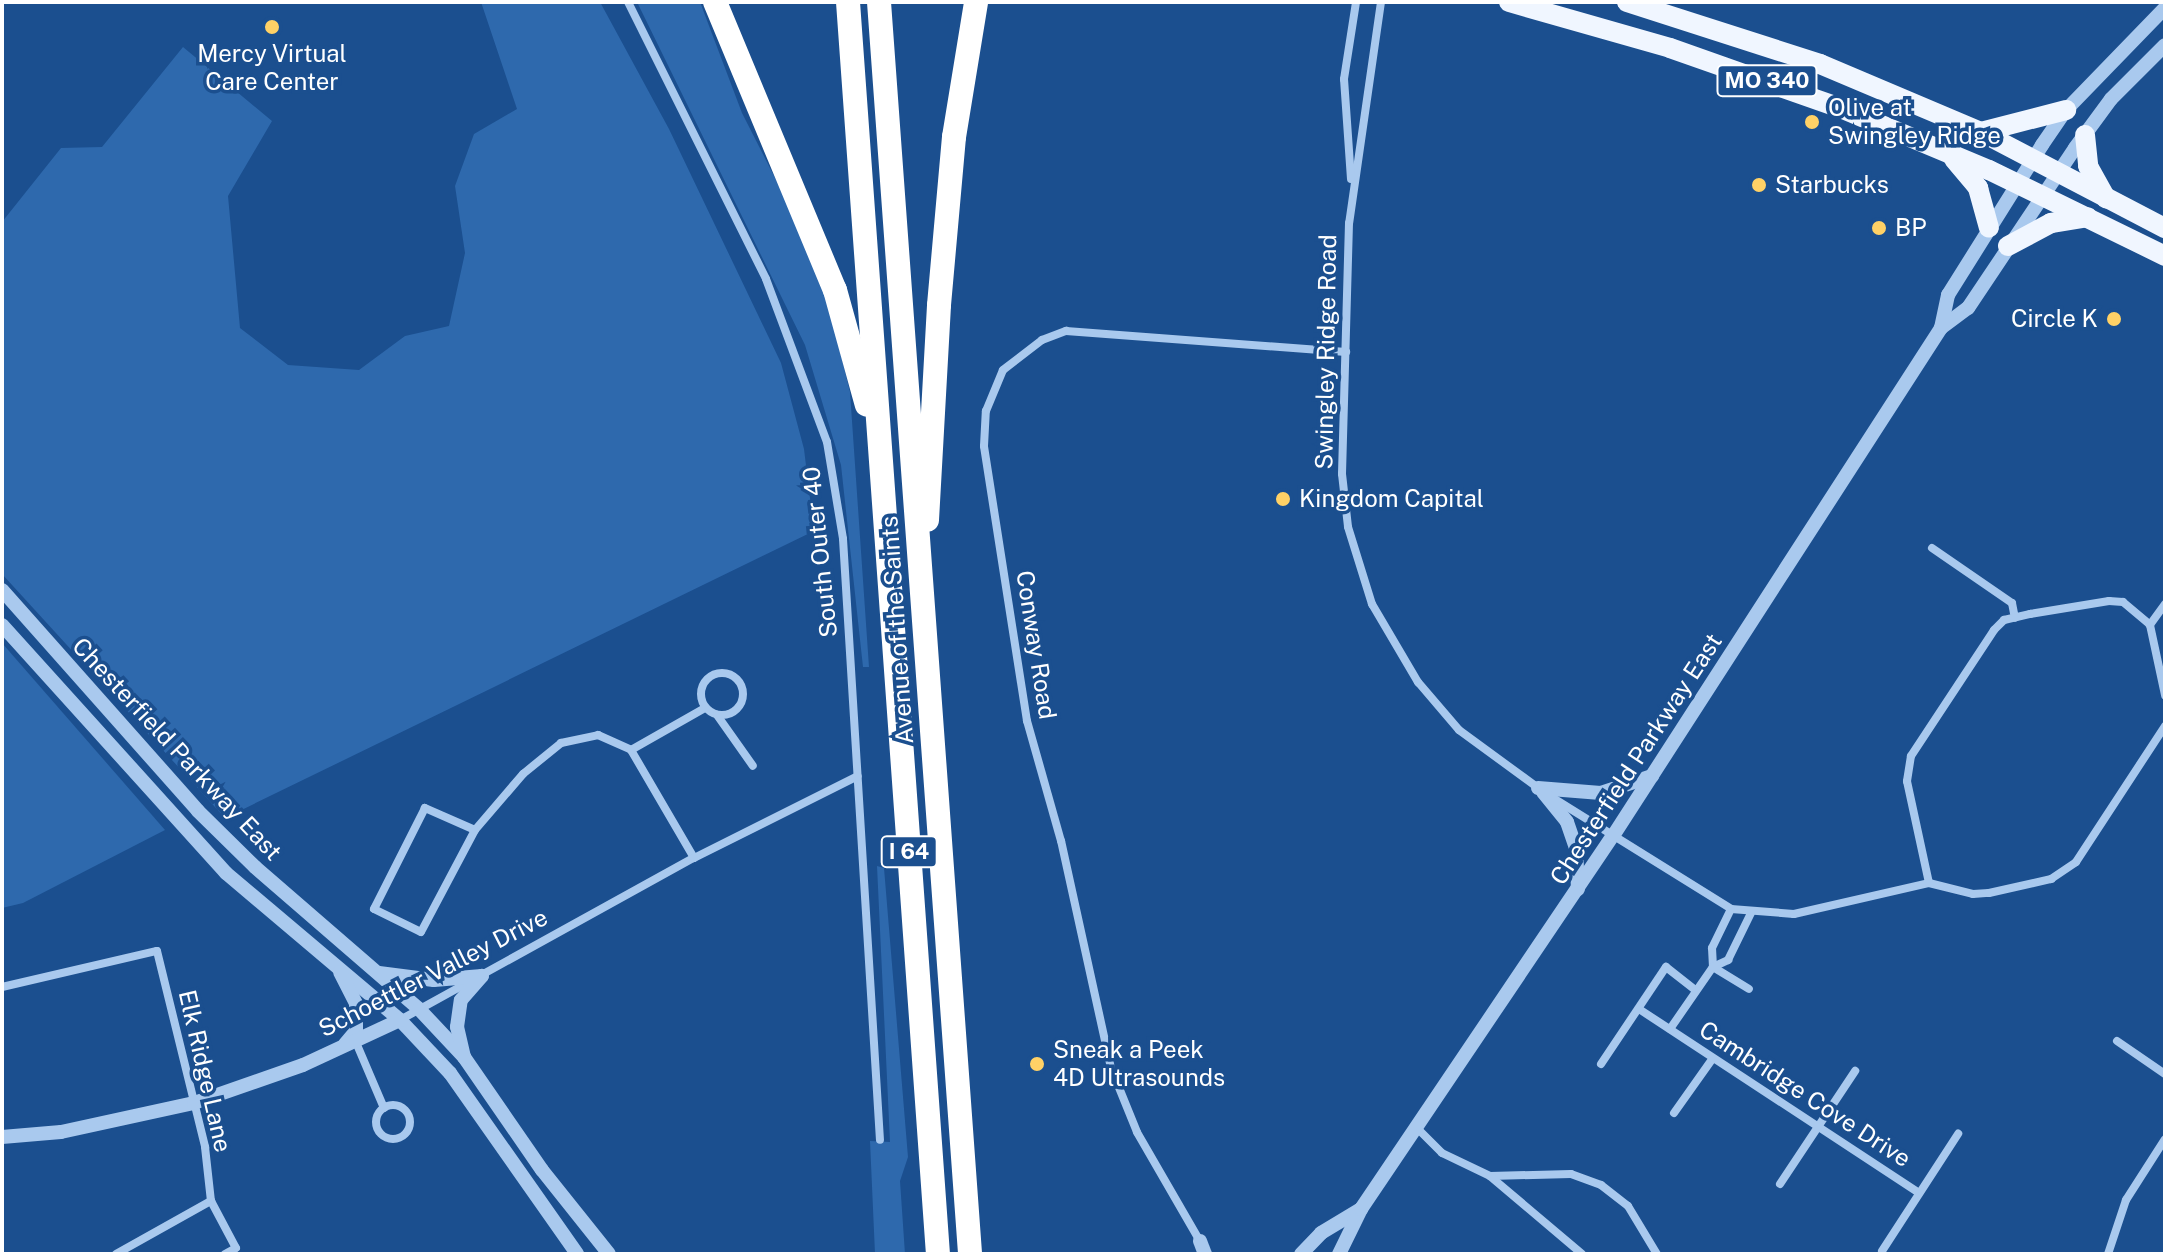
<!DOCTYPE html>
<style>
body{margin:0}
#map{position:relative;width:2167px;height:1256px;overflow:hidden;background:#1b4f8f;font-family:"Public Sans",sans-serif}
div>[style]{position:absolute}
.green>*{inset:0;background:#2e69ad}
.minor>*{height:8px;margin:-4px;padding:0 4px;transform-origin:4px;border-radius:4px;background:#a9c9ee}
.minor>.ring{margin:-4px;padding:0;box-sizing:content-box;background:none;border:8px solid #a9c9ee;border-radius:50%}
.tertiary>*{height:14px;margin:-7px;padding:0 7px;transform-origin:7px;border-radius:7px;background:#a9c9ee}
.primary>*{height:20px;margin:-10px;padding:0 10px;transform-origin:10px;border-radius:10px;background:#f0f6ff}
.motorway>*{height:24px;margin:-12px;padding:0 12px;transform-origin:12px;border-radius:12px;background:#fff}
.dots>*{width:22px;height:22px;translate:-50% -50%;box-sizing:border-box;border:4px solid #1b4f8f;border-radius:50%}
span{translate:-50% -50%;white-space:nowrap;text-align:center;line-height:1.15;-webkit-text-stroke:7px #1b4f8f;paint-order:stroke}
.shield-label span{padding:2px 6px;background:#1b4f8f;border:2px solid;border-radius:6px;-webkit-text-stroke-width:0}
.shield-label{font-size:22px;color:#fff;font-weight:700}
.poi-label{font-size:24px;color:#fff}
.left{translate:0 -50%;text-align:left}
.right{translate:-100% -50%;text-align:right}
.street-label{font-size:24px;color:#fff}
.frame{position:absolute;inset:0;border:4px solid #fff;pointer-events:none}
</style>
<div id="map">
<div class="green">
<div style="clip-path:polygon(481px 2px,600px 2px,669px 129px,781px 363px,804px 449px,814px 531px,225px 818px,2px 574px,2px 222px,61px 148px,102px 147px,183px 47px,272px 121px,228px 196px,240px 328px,288px 365px,359px 370px,405px 336px,449px 326px,465px 253px,455px 186px,474px 134px,517px 109px)"></div>
<div style="clip-path:polygon(637px 2px,700px 2px,742px 113px,804px 235px,825px 290px,850px 392px,869px 667px,863px 667px,841px 465px,805px 345px)"></div>
<div style="clip-path:polygon(2px 643px,165px 830px,23px 903px,2px 908px)"></div>
<div style="clip-path:polygon(877px 866px,884px 868px,908px 1157px,900px 1181px,905px 1254px,875px 1254px,870px 1141px,890px 1142px)"></div>
</div>
<div class="minor">
<div style="left:628px;top:2px;width:309px;rotate:63.5deg"></div>
<div style="left:766px;top:279px;width:174px;rotate:69.5deg"></div>
<div style="left:827px;top:442px;width:98px;rotate:80.6deg"></div>
<div style="left:843px;top:539px;width:602px;rotate:86.48deg"></div>
<div style="left:1381px;top:2px;width:223px;rotate:98.2deg"></div>
<div style="left:1349px;top:223px;width:251px;rotate:91.6deg"></div>
<div style="left:1342px;top:474px;width:53px;rotate:83.5deg"></div>
<div style="left:1348px;top:527px;width:81px;rotate:72.7deg"></div>
<div style="left:1372px;top:604px;width:91px;rotate:59.5deg"></div>
<div style="left:1418px;top:682px;width:63px;rotate:49.5deg"></div>
<div style="left:1459px;top:730px;width:102px;rotate:36.2deg"></div>
<div style="left:1351px;top:179px;width:100px;rotate:-94deg"></div>
<div style="left:1344px;top:79px;width:78px;rotate:-81.1deg"></div>
<div style="left:1932px;top:548px;width:97px;rotate:34.5deg"></div>
<div style="left:2012px;top:603px;width:15px;rotate:79deg"></div>
<div style="left:2165px;top:604px;width:26px;rotate:126deg"></div>
<div style="left:2150px;top:625px;width:72px;rotate:77.9deg"></div>
<div class="ring" style="left:701px;top:673px;width:34px;height:34px"></div>
<div style="left:717px;top:715px;width:62px;rotate:54.8deg"></div>
<div style="left:631px;top:750px;width:125px;rotate:59.7deg"></div>
<div style="left:1553px;top:798px;width:210px;rotate:31.9deg"></div>
<div style="left:1731px;top:909px;width:63px;rotate:4.5deg"></div>
<div style="left:1794px;top:914px;width:139px;rotate:-12.9deg"></div>
<div style="left:1929px;top:883px;width:45px;rotate:14deg"></div>
<div style="left:1973px;top:894px;width:16px;rotate:-4deg"></div>
<div style="left:1989px;top:893px;width:64px;rotate:-12.7deg"></div>
<div style="left:2051px;top:879px;width:30px;rotate:-34deg"></div>
<div style="left:2076px;top:862px;width:163px;rotate:-56.8deg"></div>
<div style="left:475px;top:830px;width:55px;rotate:-156.3deg"></div>
<div style="left:425px;top:808px;width:113px;rotate:116.8deg"></div>
<div style="left:374px;top:909px;width:52px;rotate:26.1deg"></div>
<div style="left:421px;top:932px;width:115px;rotate:-62.1deg"></div>
<div style="left:475px;top:830px;width:74px;rotate:-49.4deg"></div>
<div style="left:523px;top:774px;width:49px;rotate:-39.2deg"></div>
<div style="left:561px;top:743px;width:38px;rotate:-12deg"></div>
<div style="left:598px;top:735px;width:36px;rotate:24deg"></div>
<div style="left:631px;top:750px;width:85px;rotate:-29.6deg"></div>
<div style="left:1929px;top:883px;width:104px;rotate:-102.2deg"></div>
<div style="left:1907px;top:781px;width:25px;rotate:-81deg"></div>
<div style="left:1911px;top:756px;width:151px;rotate:-56.6deg"></div>
<div style="left:1994px;top:630px;width:14px;rotate:-45deg"></div>
<div style="left:2004px;top:620px;width:27px;rotate:-13deg"></div>
<div style="left:2030px;top:614px;width:80px;rotate:-9.3deg"></div>
<div style="left:2109px;top:601px;width:14px;rotate:4deg"></div>
<div style="left:2123px;top:602px;width:35px;rotate:40deg"></div>
<div style="left:1713px;top:967px;width:19px;rotate:-93deg"></div>
<div style="left:1712px;top:948px;width:43px;rotate:-64deg"></div>
<div style="left:1713px;top:967px;width:42px;rotate:31.4deg"></div>
<div style="left:2px;top:987px;width:159px;rotate:-13.1deg"></div>
<div style="left:157px;top:951px;width:202px;rotate:76.2deg"></div>
<div style="left:205px;top:1147px;width:54px;rotate:83.7deg"></div>
<div style="left:211px;top:1201px;width:53px;rotate:62deg"></div>
<div style="left:236px;top:1248px;width:13px;rotate:151deg"></div>
<div style="left:1639px;top:1009px;width:334px;rotate:33.3deg"></div>
<div style="left:400px;top:1020px;width:336px;rotate:-28.9deg"></div>
<div style="left:694px;top:858px;width:183px;rotate:-26.6deg"></div>
<div style="left:1670px;top:1029px;width:75px;rotate:-55.3deg"></div>
<div style="left:1713px;top:967px;width:17px;rotate:-25deg"></div>
<div style="left:1728px;top:960px;width:52px;rotate:-63.9deg"></div>
<div style="left:355px;top:1040px;width:74px;rotate:66.9deg"></div>
<div style="left:2117px;top:1041px;width:58px;rotate:34.5deg"></div>
<div style="left:1601px;top:1064px;width:117px;rotate:-56.2deg"></div>
<div style="left:1666px;top:967px;width:37px;rotate:38deg"></div>
<div class="ring" style="left:376px;top:1105px;width:26px;height:26px"></div>
<div style="left:1674px;top:1113px;width:67px;rotate:-54.7deg"></div>
<div style="left:1418px;top:1129px;width:34px;rotate:45deg"></div>
<div style="left:1442px;top:1153px;width:53px;rotate:25.6deg"></div>
<div style="left:1490px;top:1176px;width:81px;rotate:-1.4deg"></div>
<div style="left:1571px;top:1174px;width:32px;rotate:20deg"></div>
<div style="left:1601px;top:1185px;width:34px;rotate:38deg"></div>
<div style="left:1628px;top:1206px;width:56px;rotate:58.9deg"></div>
<div style="left:1491px;top:1177px;width:119px;rotate:40.2deg"></div>
<div style="left:1780px;top:1184px;width:136px;rotate:-56.4deg"></div>
<div style="left:1201px;top:1243px;width:128px;rotate:-120deg"></div>
<div style="left:1137px;top:1132px;width:69px;rotate:-112.1deg"></div>
<div style="left:1111px;top:1068px;width:232px;rotate:-102.4deg"></div>
<div style="left:1061px;top:841px;width:125px;rotate:-105.8deg"></div>
<div style="left:1027px;top:721px;width:278px;rotate:-98.9deg"></div>
<div style="left:984px;top:446px;width:35px;rotate:-87deg"></div>
<div style="left:986px;top:411px;width:44px;rotate:-67.5deg"></div>
<div style="left:1003px;top:370px;width:49px;rotate:-37.6deg"></div>
<div style="left:1042px;top:340px;width:26px;rotate:-21deg"></div>
<div style="left:1066px;top:331px;width:281px;rotate:4.3deg"></div>
<div style="left:1882px;top:1251px;width:140px;rotate:-57deg"></div>
<div style="left:116px;top:1254px;width:109px;rotate:-29.2deg"></div>
<div style="left:2108px;top:1254px;width:57px;rotate:-71.6deg"></div>
<div style="left:2126px;top:1200px;width:72px;rotate:-57.4deg"></div>
</div>
<div class="tertiary">
<div style="left:1941px;top:328px;width:34px;rotate:-37deg"></div>
<div style="left:1968px;top:308px;width:192px;rotate:-56.2deg"></div>
<div style="left:2075px;top:148px;width:61px;rotate:-53.7deg"></div>
<div style="left:2111px;top:99px;width:76px;rotate:-45deg"></div>
<div style="left:2px;top:590px;width:295px;rotate:48.4deg"></div>
<div style="left:198px;top:811px;width:80px;rotate:44.5deg"></div>
<div style="left:255px;top:867px;width:217px;rotate:40.9deg"></div>
<div style="left:419px;top:1009px;width:66px;rotate:46.8deg"></div>
<div style="left:464px;top:1057px;width:137px;rotate:55.4deg"></div>
<div style="left:542px;top:1170px;width:107px;rotate:51.4deg"></div>
<div style="left:2px;top:625px;width:334px;rotate:47.9deg"></div>
<div style="left:226px;top:873px;width:228px;rotate:40.2deg"></div>
<div style="left:400px;top:1020px;width:73px;rotate:46.7deg"></div>
<div style="left:450px;top:1073px;width:221px;rotate:54.9deg"></div>
<div style="left:1538px;top:788px;width:63px;rotate:4.5deg"></div>
<div style="left:1601px;top:793px;width:54px;rotate:-18.4deg"></div>
<div style="left:1543px;top:792px;width:38px;rotate:51deg"></div>
<div style="left:1567px;top:822px;width:28px;rotate:71deg"></div>
<div style="left:1576px;top:848px;width:41px;rotate:87.2deg"></div>
<div style="left:340px;top:972px;width:36px;rotate:63deg"></div>
<div style="left:356px;top:1004px;width:27px;rotate:90deg"></div>
<div style="left:356px;top:1031px;width:17px;rotate:130deg"></div>
<div style="left:379px;top:973px;width:55px;rotate:7.3deg"></div>
<div style="left:434px;top:980px;width:48px;rotate:-4.8deg"></div>
<div style="left:464px;top:1057px;width:31px;rotate:-103deg"></div>
<div style="left:457px;top:1027px;width:27px;rotate:-82deg"></div>
<div style="left:461px;top:1000px;width:32px;rotate:-49deg"></div>
<div style="left:2px;top:1137px;width:59px;rotate:-4.8deg"></div>
<div style="left:61px;top:1132px;width:136px;rotate:-12.3deg"></div>
<div style="left:194px;top:1103px;width:115px;rotate:-19.2deg"></div>
<div style="left:303px;top:1065px;width:107px;rotate:-24.9deg"></div>
<div style="left:1200px;top:1241px;width:14px;rotate:69deg"></div>
<div style="left:1301px;top:1254px;width:29px;rotate:-46deg"></div>
<div style="left:1321px;top:1233px;width:47px;rotate:-31deg"></div>
<div style="left:1339px;top:1254px;width:50px;rotate:-63.9deg"></div>
<div style="left:1361px;top:1209px;width:450px;rotate:-56deg"></div>
<div style="left:1613px;top:836px;width:605px;rotate:-57.15deg"></div>
<div style="left:1941px;top:328px;width:34px;rotate:-78deg"></div>
<div style="left:1948px;top:295px;width:177px;rotate:-57.9deg"></div>
<div style="left:2042px;top:145px;width:42px;rotate:-55.6deg"></div>
<div style="left:2066px;top:110px;width:142px;rotate:-45.9deg"></div>
</div>
<div class="primary">
<div style="left:1509px;top:2px;width:167px;rotate:15.9deg"></div>
<div style="left:1670px;top:48px;width:183px;rotate:19.4deg"></div>
<div style="left:1843px;top:109px;width:158px;rotate:22.7deg"></div>
<div style="left:1989px;top:170px;width:196px;rotate:26deg"></div>
<div style="left:1627px;top:2px;width:203px;rotate:17.8deg"></div>
<div style="left:1820px;top:64px;width:175px;rotate:22.9deg"></div>
<div style="left:1981px;top:132px;width:208px;rotate:27.6deg"></div>
<div style="left:1981px;top:132px;width:88px;rotate:-14.5deg"></div>
<div style="left:2085px;top:135px;width:31px;rotate:84deg"></div>
<div style="left:2088px;top:166px;width:37px;rotate:61deg"></div>
<div style="left:1954px;top:159px;width:38px;rotate:50deg"></div>
<div style="left:1978px;top:188px;width:41px;rotate:74.6deg"></div>
<div style="left:2008px;top:246px;width:49px;rotate:-28.1deg"></div>
<div style="left:2051px;top:223px;width:37px;rotate:-9deg"></div>
</div>
<div class="motorway">
<div style="left:715px;top:2px;width:312px;rotate:67.4deg"></div>
<div style="left:835px;top:290px;width:119px;rotate:74.5deg"></div>
<div style="left:848px;top:2px;width:1255px;rotate:85.89deg"></div>
<div style="left:879px;top:2px;width:1255px;rotate:85.84deg"></div>
<div style="left:927px;top:520px;width:215px;rotate:-86.8deg"></div>
<div style="left:939px;top:305px;width:169px;rotate:-84.9deg"></div>
<div style="left:954px;top:137px;width:137px;rotate:-80.7deg"></div>
</div>
<div class="dots">
<div style="left:272px;top:27px;background:#ffd166"></div>
<div style="left:1812px;top:122px;background:#ffd166"></div>
<div style="left:1759px;top:185px;background:#ffd166"></div>
<div style="left:1879px;top:228px;background:#ffd166"></div>
<div style="left:2114px;top:319px;background:#ffd166"></div>
<div style="left:1283px;top:499px;background:#ffd166"></div>
<div style="left:1037px;top:1064px;background:#ffd166"></div>
</div>
<div class="shield-label">
<span style="left:1767px;top:81px">MO 340</span>
<span style="left:909px;top:852px">I 64</span>
</div>
<div class="poi-label">
<span style="left:272px;top:68px">Mercy Virtual<br>Care Center</span>
<span class="left" style="left:1828px;top:122px">Olive at<br>Swingley Ridge</span>
<span class="left" style="left:1775px;top:185px">Starbucks</span>
<span class="left" style="left:1895px;top:228px">BP</span>
<span class="right" style="left:2098px;top:319px">Circle K</span>
<span class="left" style="left:1299px;top:499px">Kingdom Capital</span>
<span class="left" style="left:1053px;top:1064px">Sneak a Peek<br>4D Ultrasounds</span>
</div>
<div class="street-label">
<span style="left:1326px;top:352px;rotate:-89deg">Swingley Ridge Road</span>
<span style="left:820px;top:552px;rotate:-96deg">South Outer 40</span>
<span style="left:897px;top:630px;rotate:-94deg">Avenue of the Saints</span>
<span style="left:1036px;top:645px;rotate:81deg">Conway Road</span>
<span style="left:177px;top:749px;rotate:47deg">Chesterfield Parkway East</span>
<span style="left:1636px;top:759px;rotate:-57deg">Chesterfield Parkway East</span>
<span style="left:433px;top:973px;rotate:-27deg">Schoettler Valley Drive</span>
<span style="left:205px;top:1071px;rotate:77deg">Elk Ridge Lane</span>
<span style="left:1805px;top:1094px;rotate:33deg">Cambridge Cove Drive</span>
</div>
<div class="frame"></div>
</div>
